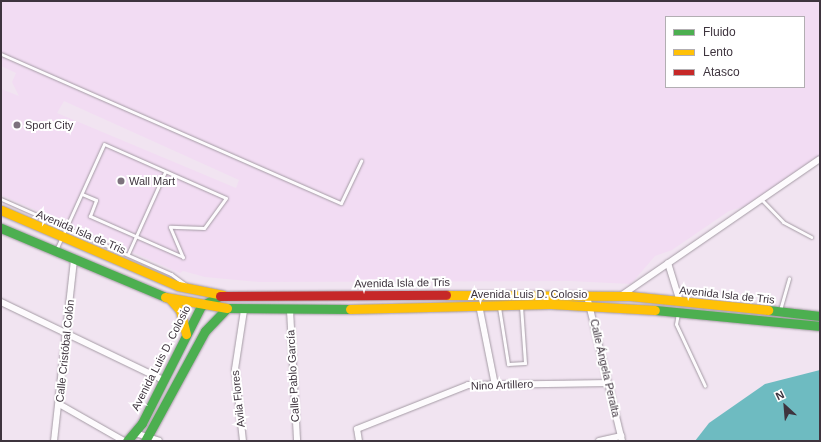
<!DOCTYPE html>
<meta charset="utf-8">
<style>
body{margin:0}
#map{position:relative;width:821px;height:442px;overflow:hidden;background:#f1e4f1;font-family:Arial,sans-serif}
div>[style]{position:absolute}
.built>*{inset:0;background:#f2dcf3}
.water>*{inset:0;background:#6ebbc1}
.roads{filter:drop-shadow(0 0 1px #a59ba5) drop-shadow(0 0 1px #a59ba5)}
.lane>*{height:3px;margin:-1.5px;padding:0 1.5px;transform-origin:1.5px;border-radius:1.5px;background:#fdfbfd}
.street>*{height:6px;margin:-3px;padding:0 3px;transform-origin:3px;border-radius:3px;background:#fdfbfd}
.fast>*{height:9px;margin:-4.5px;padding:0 4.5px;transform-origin:4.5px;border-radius:4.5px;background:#4caf50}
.slow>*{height:9px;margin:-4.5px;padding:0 4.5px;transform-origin:4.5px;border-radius:4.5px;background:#ffc107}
.jam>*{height:9px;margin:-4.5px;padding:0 4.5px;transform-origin:4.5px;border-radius:4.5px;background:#c62828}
.dots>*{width:11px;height:11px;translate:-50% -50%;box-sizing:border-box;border:2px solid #fff;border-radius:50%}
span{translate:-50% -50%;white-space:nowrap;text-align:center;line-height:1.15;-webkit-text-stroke:4px #fff;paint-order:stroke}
.poi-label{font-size:11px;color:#3e343e}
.left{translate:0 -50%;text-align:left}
.street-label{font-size:11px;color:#3e343e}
.frame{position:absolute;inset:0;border:2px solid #3e343e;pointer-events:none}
.legend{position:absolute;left:665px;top:16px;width:140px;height:72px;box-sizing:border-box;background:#fff;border:1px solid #b2aeb2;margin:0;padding:5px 7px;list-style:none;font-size:12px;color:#3e343e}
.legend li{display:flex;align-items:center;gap:8px;height:20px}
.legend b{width:20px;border:1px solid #b2aeb2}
.north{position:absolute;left:765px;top:386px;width:40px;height:40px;-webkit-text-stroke:3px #fff;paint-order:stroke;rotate:334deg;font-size:11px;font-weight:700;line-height:16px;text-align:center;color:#3e343e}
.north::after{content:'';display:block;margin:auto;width:14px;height:18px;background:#3e343e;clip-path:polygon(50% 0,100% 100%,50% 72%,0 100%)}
</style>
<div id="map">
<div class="built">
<div style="clip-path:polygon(evenodd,1px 1px,820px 1px,820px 155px,746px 206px,729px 211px,672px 250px,655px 256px,631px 284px,570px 281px,259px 282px,205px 277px,183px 271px,180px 273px,1px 195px,1px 89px,19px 96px,12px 82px,16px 73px,1px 66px,1px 1px,666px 17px,804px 17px,804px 87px,666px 87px,666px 17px,1px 1px,64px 101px,239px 180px,236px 188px,57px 113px,64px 101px)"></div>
</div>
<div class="water">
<div style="clip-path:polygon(820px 370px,820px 441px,695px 441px,709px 423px,765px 384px)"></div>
</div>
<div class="roads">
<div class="lane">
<div style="left:1px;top:54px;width:371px;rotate:23.7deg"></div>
<div style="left:341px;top:203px;width:47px;rotate:-64.5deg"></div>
<div style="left:1px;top:199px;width:186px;rotate:23.8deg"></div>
<div style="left:171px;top:274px;width:19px;rotate:36deg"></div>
<div style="left:762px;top:200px;width:30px;rotate:46deg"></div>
<div style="left:783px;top:222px;width:32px;rotate:28deg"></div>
<div style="left:56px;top:250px;width:116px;rotate:-65.6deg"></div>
<div style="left:104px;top:144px;width:133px;rotate:23.9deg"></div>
<div style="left:226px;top:198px;width:37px;rotate:126deg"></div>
<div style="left:204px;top:228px;width:34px;rotate:-178deg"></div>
<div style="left:170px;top:227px;width:33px;rotate:67deg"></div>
<div style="left:183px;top:257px;width:102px;rotate:-156.2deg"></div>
<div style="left:90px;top:216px;width:17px;rotate:-69deg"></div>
<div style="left:96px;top:200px;width:15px;rotate:-157deg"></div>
<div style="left:128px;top:254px;width:90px;rotate:-65.7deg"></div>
<div style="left:499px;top:307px;width:58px;rotate:81deg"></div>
<div style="left:508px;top:364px;width:17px;rotate:-3deg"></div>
<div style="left:525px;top:363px;width:57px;rotate:-94deg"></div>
<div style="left:780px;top:310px;width:33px;rotate:-74deg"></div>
<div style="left:678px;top:313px;width:11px;rotate:100deg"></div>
<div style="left:676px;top:324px;width:68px;rotate:64.9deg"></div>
</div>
<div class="street">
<div style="left:668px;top:263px;width:41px;rotate:72.9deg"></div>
<div style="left:622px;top:295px;width:240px;rotate:-34.5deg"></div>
<div style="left:587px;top:296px;width:149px;rotate:76.4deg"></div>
<div style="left:1px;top:302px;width:180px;rotate:25.7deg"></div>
<div style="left:479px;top:305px;width:82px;rotate:78.7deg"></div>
<div style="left:290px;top:310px;width:131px;rotate:86.9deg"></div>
<div style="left:59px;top:404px;width:75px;rotate:29.6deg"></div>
<div style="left:135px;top:433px;width:25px;rotate:18deg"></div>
<div style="left:54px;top:441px;width:182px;rotate:-83.7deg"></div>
<div style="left:243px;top:441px;width:72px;rotate:-96.3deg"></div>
<div style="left:235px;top:369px;width:60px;rotate:-81.3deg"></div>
<div style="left:359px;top:441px;width:12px;rotate:-99deg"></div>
<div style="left:357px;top:429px;width:119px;rotate:-21.6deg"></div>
<div style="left:468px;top:385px;width:140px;rotate:-0.8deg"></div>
<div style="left:599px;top:441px;width:23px;rotate:-13deg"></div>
</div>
<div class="fast">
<div style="left:1px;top:228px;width:178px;rotate:22.8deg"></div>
<div style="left:655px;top:310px;width:166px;rotate:5.5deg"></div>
<div style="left:768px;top:310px;width:52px;rotate:6.6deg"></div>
<div style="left:127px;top:441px;width:23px;rotate:-50deg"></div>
<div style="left:142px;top:423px;width:131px;rotate:-63.2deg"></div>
<div style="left:201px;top:306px;width:21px;rotate:-28deg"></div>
<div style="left:145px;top:441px;width:125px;rotate:-61.4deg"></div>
<div style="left:205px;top:331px;width:32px;rotate:-46deg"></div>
<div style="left:227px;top:308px;width:123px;rotate:0.5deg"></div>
</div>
<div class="slow">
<div style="left:1px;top:210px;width:193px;rotate:23.2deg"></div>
<div style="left:178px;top:286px;width:46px;rotate:11.3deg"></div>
<div style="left:446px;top:295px;width:184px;rotate:0.3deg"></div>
<div style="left:630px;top:296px;width:139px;rotate:5.8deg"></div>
<div style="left:165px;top:297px;width:63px;rotate:10.1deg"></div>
<div style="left:170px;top:299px;width:15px;rotate:48deg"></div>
<div style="left:180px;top:310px;width:25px;rotate:76deg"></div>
<div style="left:350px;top:309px;width:200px;rotate:-1.4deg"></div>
<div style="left:550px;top:304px;width:105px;rotate:3.3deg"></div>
</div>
<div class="jam">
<div style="left:220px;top:296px;width:226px;rotate:-0.3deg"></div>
</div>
</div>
<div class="dots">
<div style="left:17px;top:125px;background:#7d727d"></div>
<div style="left:121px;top:181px;background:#7d727d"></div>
</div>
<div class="poi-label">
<span class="left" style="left:25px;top:125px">Sport City</span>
<span class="left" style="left:129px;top:181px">Wall Mart</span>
</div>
<div class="street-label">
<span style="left:81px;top:232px;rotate:23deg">Avenida Isla de Tris</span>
<span style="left:402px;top:283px;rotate:-1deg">Avenida Isla de Tris</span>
<span style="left:529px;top:294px">Avenida Luis D. Colosio</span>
<span style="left:727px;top:295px;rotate:6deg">Avenida Isla de Tris</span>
<span style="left:65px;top:351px;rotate:-84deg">Calle Cristóbal Colón</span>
<span style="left:161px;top:358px;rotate:-63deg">Avenida Luis D. Colosio</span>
<span style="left:605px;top:368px;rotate:77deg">Calle Ángela Peralta</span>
<span style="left:293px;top:376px;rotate:-93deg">Calle Pablo García</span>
<span style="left:502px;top:385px;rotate:-2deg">Nino Artillero</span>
<span style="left:238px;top:399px;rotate:-96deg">Avila Flores</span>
</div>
<div class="frame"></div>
<ul class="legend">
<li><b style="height:5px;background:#4caf50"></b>Fluido</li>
<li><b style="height:5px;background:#ffc107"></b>Lento</li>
<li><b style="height:5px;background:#c62828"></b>Atasco</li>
</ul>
<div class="north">N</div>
</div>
